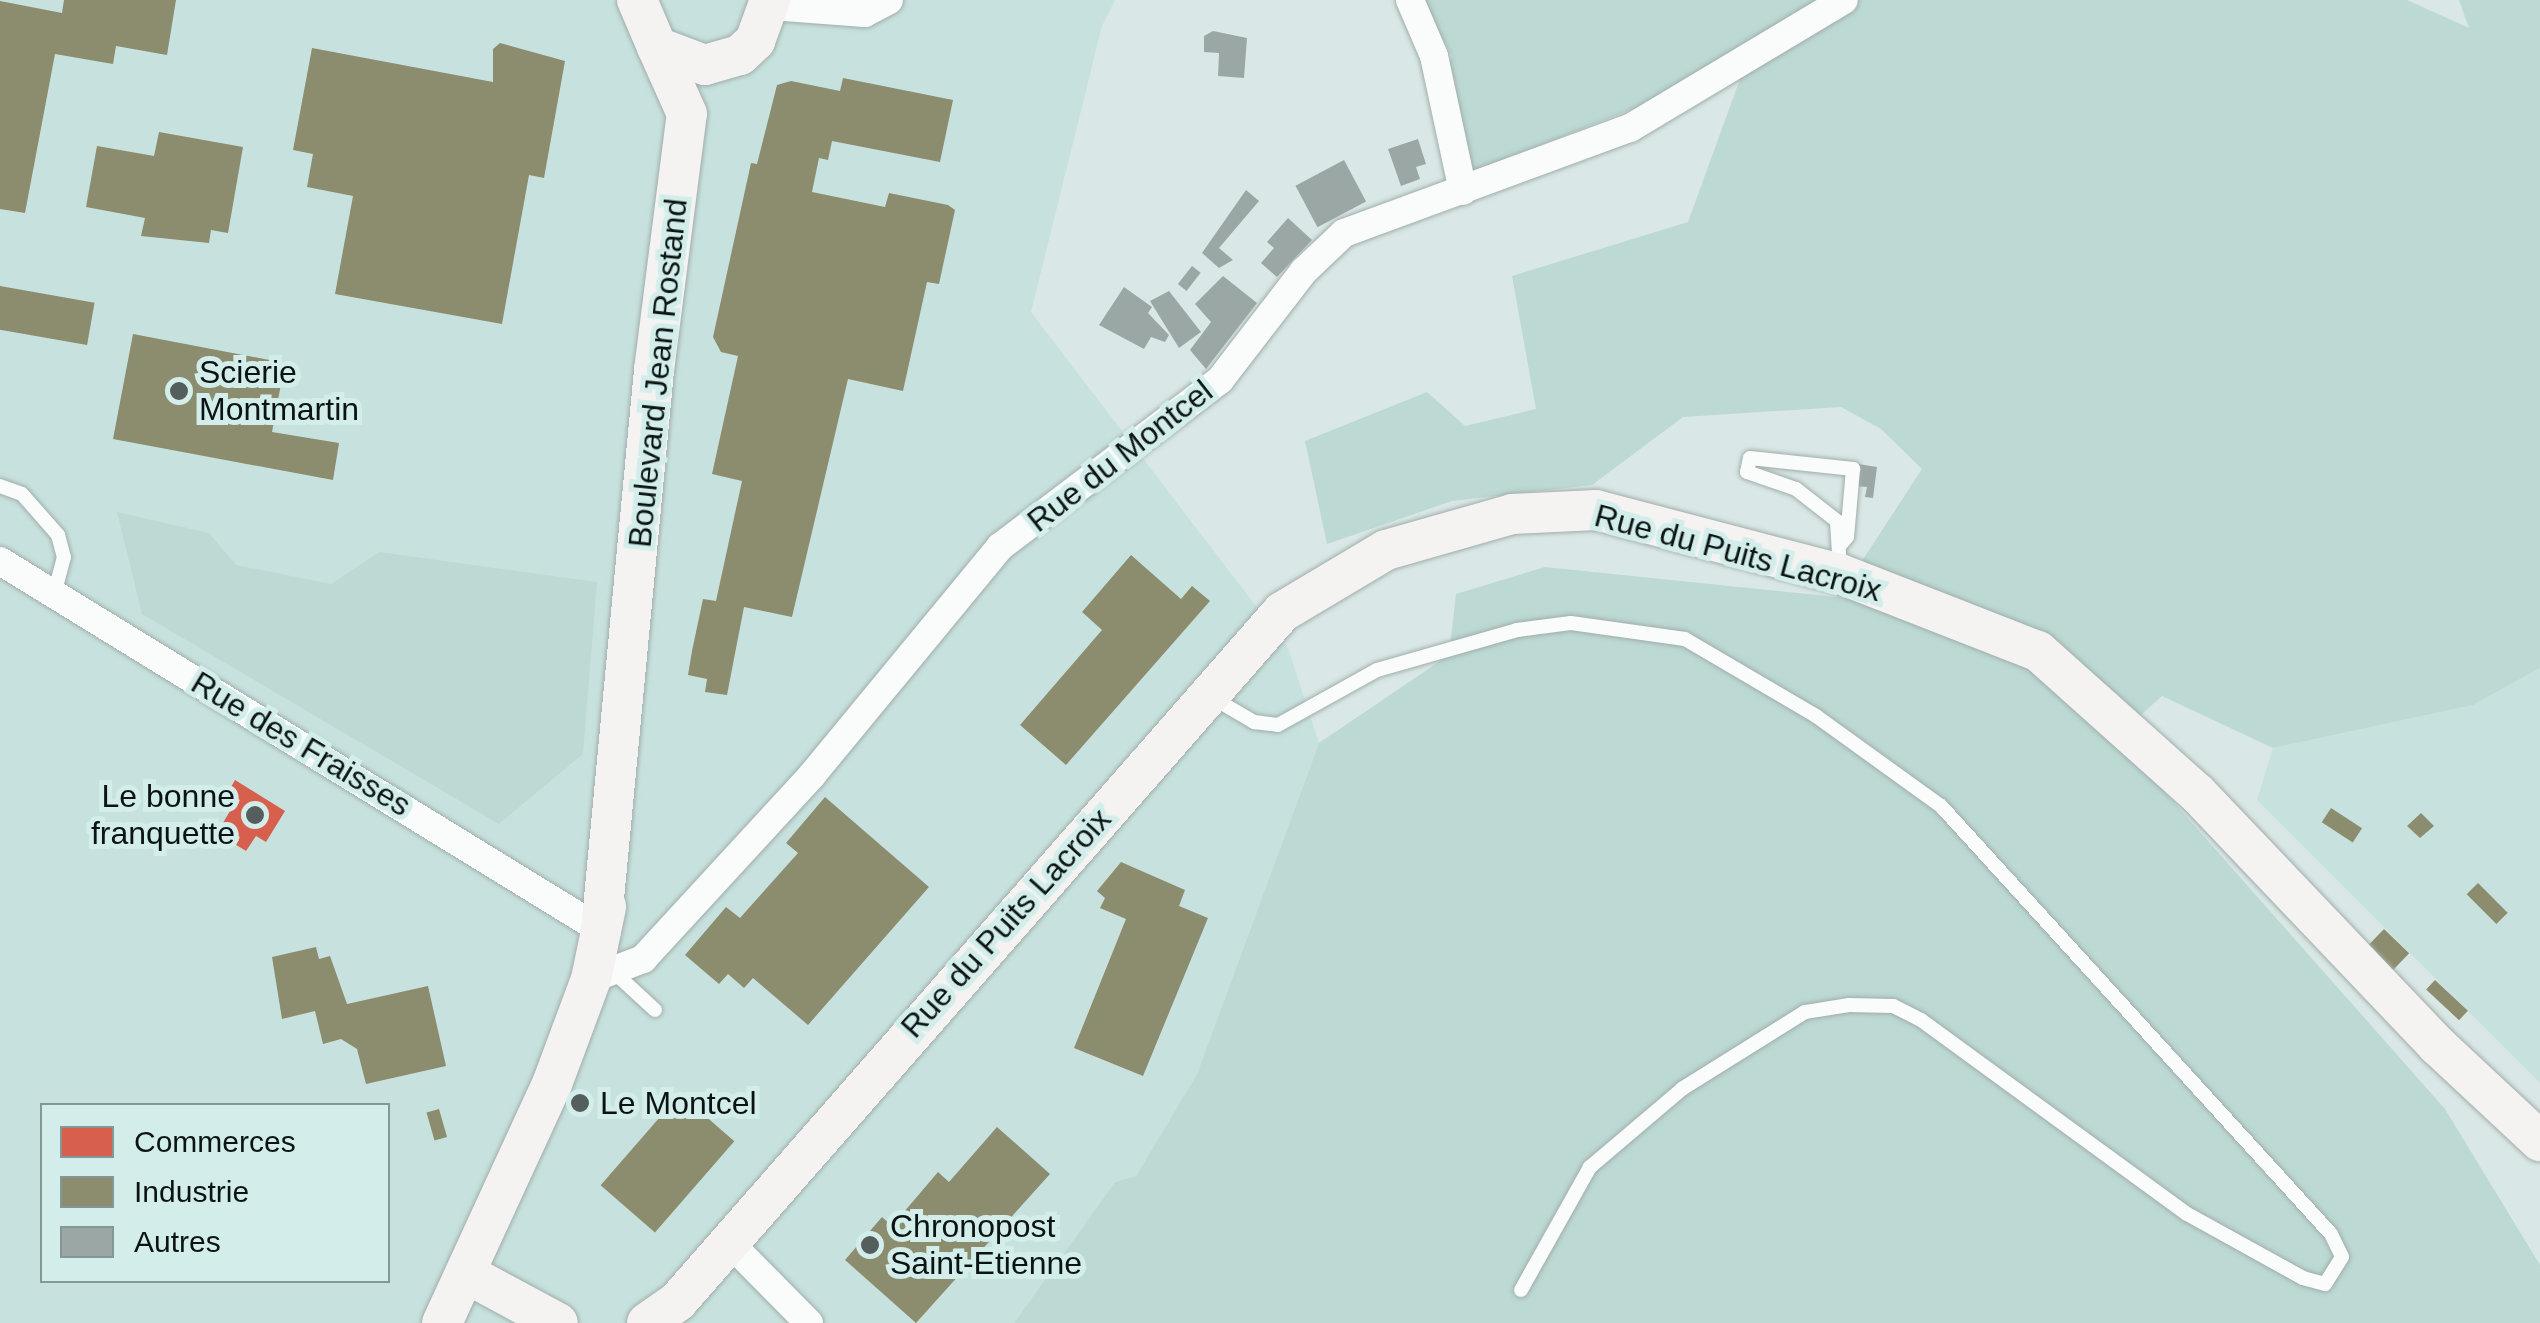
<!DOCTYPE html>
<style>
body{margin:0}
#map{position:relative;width:2540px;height:1323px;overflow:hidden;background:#d9e8e6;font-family:Helvetica,sans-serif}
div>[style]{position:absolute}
.built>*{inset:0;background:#c7e2de}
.green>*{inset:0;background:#bcd9d4}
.shops>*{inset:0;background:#d6604d}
.industry>*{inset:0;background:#8c8c6e;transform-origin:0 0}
.building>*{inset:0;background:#9ba7a5;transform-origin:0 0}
.roads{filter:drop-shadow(0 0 2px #a1adab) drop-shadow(0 0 2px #a1adab)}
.lane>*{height:14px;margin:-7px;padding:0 7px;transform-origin:7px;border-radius:7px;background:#f9fcfb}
.street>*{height:28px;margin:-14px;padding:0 14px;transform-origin:14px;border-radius:14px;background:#f9fcfb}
.secondary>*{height:40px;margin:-20px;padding:0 20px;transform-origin:20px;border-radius:20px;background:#f4f3f2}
.dots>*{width:28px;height:28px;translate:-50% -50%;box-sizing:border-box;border:5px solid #d3eeea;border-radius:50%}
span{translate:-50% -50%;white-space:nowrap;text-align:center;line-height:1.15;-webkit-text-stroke:10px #d3eeea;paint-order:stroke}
.poi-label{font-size:32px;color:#0b1413}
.left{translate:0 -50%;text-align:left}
.right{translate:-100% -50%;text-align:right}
.street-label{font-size:32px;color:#0b1413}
.legend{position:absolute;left:40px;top:1103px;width:350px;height:180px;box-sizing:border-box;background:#d3eeea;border:2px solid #839794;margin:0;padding:12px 18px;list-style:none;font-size:30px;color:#0b1413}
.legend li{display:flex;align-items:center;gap:20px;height:50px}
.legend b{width:50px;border:2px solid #839794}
</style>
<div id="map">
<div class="built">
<div style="clip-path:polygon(evenodd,0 0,1115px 0,1102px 26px,1031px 312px,1288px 648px,1319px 743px,1197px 1074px,1136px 1176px,1115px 1182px,1014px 1323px,0 1323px,0 0,42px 1106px,388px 1106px,388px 1280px,42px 1280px,42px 1106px)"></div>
<div style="clip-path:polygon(2540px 668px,2540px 1083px,2257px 800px,2273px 748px,2473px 705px)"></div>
</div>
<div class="green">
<div style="clip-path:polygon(1422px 0,2407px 0,2469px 28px,2459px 0,2540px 0,2540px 668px,2473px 705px,2273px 748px,2162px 696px,2133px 722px,2046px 642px,1964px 600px,1860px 564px,1922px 469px,1881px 429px,1841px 407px,1683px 417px,1592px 485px,1452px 501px,1327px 544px,1305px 441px,1427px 392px,1465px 426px,1536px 409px,1512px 276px,1688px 222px,1740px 79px,1640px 106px,1469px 173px,1445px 76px,1452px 56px)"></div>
<div style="clip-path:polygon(117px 512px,209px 533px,236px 565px,331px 584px,379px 552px,597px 582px,583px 754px,499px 824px,142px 614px)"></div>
<div style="clip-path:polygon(1545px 567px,1856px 599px,2034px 662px,2132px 755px,2445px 1109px,2540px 1265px,2540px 1323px,1014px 1323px,1115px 1182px,1136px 1176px,1197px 1074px,1319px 743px,1449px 655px,1456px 594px)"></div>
</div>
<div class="shops">
<div style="clip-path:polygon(235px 780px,285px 811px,266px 842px,256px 836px,246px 851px,217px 833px,230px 811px,220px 806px)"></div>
</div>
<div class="industry">
<div style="clip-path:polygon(64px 0,176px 0,167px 55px,116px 46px,113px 64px,55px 54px,25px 213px,0 209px,0 1px,62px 13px)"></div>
<div style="clip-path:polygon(500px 43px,565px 61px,544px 178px,529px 175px,502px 324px,335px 294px,353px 196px,307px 187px,313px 154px,293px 150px,312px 48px,493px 82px,493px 49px)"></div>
<div style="clip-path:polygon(843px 78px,953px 100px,940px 162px,832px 141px,828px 160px,819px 158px,812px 192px,885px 207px,889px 193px,948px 205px,955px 210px,939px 284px,927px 282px,903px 391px,848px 379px,792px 617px,744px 607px,727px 695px,705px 692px,707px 679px,688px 675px,692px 651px,703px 599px,716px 601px,742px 481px,712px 474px,738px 356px,721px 352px,713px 337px,751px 163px,757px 164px,777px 85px,791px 81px,840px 91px)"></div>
<div style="clip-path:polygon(159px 132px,243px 147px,228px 233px,211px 230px,209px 243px,141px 236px,145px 218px,86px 207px,97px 146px,154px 156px)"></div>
<div style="left:0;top:286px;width:96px;height:43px;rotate:10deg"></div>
<div style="clip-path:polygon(133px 334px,285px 363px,272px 432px,339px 443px,333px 480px,113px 439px)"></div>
<div style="clip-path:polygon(1131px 555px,1181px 599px,1192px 586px,1210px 601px,1066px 765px,1020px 725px,1102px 630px,1082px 612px)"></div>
<div style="clip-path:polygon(825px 797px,929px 887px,808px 1025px,753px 978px,744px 988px,728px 974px,719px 984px,685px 955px,726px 907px,740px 918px,798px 853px,786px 843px)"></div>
<div style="left:2331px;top:808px;width:37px;height:17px;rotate:33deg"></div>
<div style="clip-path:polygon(2421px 813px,2434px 826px,2420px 838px,2407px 826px)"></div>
<div style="clip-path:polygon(1121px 862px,1185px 890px,1179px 906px,1208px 918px,1143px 1076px,1074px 1048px,1126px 919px,1100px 908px,1105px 898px,1097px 891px)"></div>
<div style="left:2478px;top:883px;width:42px;height:16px;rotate:45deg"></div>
<div style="left:2384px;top:929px;width:35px;height:25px;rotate:44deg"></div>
<div style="clip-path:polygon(316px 947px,319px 959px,330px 956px,347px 1004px,428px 986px,446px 1066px,366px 1084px,357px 1049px,341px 1039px,323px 1044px,315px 1011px,282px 1019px,272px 957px)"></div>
<div style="left:2435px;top:980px;width:45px;height:13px;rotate:43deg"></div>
<div style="left:680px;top:1094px;width:72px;height:121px;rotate:41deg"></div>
<div style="left:439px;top:1109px;width:29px;height:13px;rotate:74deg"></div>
<div style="clip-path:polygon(997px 1127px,1050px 1174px,916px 1323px,845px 1260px,882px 1217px,892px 1226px,938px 1172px,949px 1182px)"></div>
</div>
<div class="building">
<div style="clip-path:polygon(1213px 31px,1247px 38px,1244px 78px,1218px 76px,1219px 53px,1204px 52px,1204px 36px)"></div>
<div style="clip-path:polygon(1418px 139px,1426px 164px,1416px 167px,1420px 179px,1401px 186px,1388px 149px)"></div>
<div style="left:1344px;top:160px;width:47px;height:55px;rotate:62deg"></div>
<div style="clip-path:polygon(1246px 190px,1259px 201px,1219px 248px,1233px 260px,1219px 268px,1202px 253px)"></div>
<div style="clip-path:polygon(1288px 218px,1312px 240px,1277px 277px,1261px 263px,1274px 248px,1267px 242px)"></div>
<div style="left:1192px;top:266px;width:11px;height:23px;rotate:38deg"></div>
<div style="clip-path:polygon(1223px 276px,1257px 303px,1206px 369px,1190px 350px,1211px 322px,1195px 304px)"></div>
<div style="clip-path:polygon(1124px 287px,1152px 307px,1148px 313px,1169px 335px,1165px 342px,1151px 337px,1144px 349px,1099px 325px)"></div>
<div style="clip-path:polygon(1169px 291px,1201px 332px,1179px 348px,1150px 301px)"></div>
<div style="clip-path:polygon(1858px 464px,1877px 467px,1873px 498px,1865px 497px,1867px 487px,1856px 486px)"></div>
</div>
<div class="roads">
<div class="lane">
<div style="left:0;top:486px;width:23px;rotate:20deg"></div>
<div style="left:22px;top:494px;width:55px;rotate:48.7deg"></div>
<div style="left:58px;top:535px;width:23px;rotate:75deg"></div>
<div style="left:64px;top:557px;width:38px;rotate:105deg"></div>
<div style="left:1840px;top:569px;width:48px;rotate:-93.6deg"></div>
<div style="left:1837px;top:521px;width:52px;rotate:-142deg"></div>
<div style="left:1796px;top:489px;width:52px;rotate:-160.9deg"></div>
<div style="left:1747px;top:472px;width:14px;rotate:-78deg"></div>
<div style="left:1750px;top:458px;width:104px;rotate:6.1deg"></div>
<div style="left:1853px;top:469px;width:68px;rotate:95deg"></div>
<div style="left:1847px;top:537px;width:9px;rotate:131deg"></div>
<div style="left:1213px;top:698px;width:48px;rotate:30.3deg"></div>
<div style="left:1254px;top:722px;width:24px;rotate:7deg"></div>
<div style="left:1278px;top:725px;width:113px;rotate:-29.1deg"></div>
<div style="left:1377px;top:670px;width:146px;rotate:-15.9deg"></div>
<div style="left:1517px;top:630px;width:54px;rotate:-7.4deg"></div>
<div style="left:1571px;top:623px;width:115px;rotate:8deg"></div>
<div style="left:1685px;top:639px;width:152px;rotate:30.4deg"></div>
<div style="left:1816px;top:716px;width:154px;rotate:35.8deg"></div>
<div style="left:1941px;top:806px;width:579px;rotate:47.66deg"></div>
<div style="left:2331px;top:1234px;width:25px;rotate:64deg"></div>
<div style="left:2342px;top:1257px;width:32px;rotate:122deg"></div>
<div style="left:2325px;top:1284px;width:23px;rotate:-165deg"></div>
<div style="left:2303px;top:1278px;width:132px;rotate:-151.1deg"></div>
<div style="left:2187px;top:1214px;width:329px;rotate:-143.9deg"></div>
<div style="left:1921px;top:1020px;width:31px;rotate:-153deg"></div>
<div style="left:1893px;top:1006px;width:44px;rotate:-178.7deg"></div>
<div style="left:1849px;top:1005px;width:45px;rotate:171deg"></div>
<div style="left:1805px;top:1012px;width:145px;rotate:148deg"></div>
<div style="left:1682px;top:1089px;width:121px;rotate:139.7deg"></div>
<div style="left:1590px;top:1167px;width:141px;rotate:119.3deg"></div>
<div style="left:616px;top:974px;width:53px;rotate:42.7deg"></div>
</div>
<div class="street">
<div style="left:1410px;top:0;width:61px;rotate:66.8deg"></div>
<div style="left:1434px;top:56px;width:138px;rotate:77.9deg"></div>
<div style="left:771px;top:6px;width:94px;rotate:4.3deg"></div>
<div style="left:865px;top:13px;width:27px;rotate:-28deg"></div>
<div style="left:0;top:561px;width:705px;rotate:31.55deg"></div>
<div style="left:591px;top:979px;width:56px;rotate:-21deg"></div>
<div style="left:643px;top:959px;width:250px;rotate:-47.4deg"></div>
<div style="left:812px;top:775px;width:296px;rotate:-50.5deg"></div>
<div style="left:1000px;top:547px;width:276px;rotate:-37.2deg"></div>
<div style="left:1220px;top:380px;width:138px;rotate:-52.4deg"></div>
<div style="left:1304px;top:271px;width:55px;rotate:-43.5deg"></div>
<div style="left:1344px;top:233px;width:305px;rotate:-20.2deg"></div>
<div style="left:1630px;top:128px;width:249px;rotate:-30.9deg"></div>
<div style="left:729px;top:1242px;width:114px;rotate:45.4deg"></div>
</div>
<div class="secondary">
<div style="left:637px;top:0;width:51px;rotate:66.9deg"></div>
<div style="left:657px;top:47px;width:51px;rotate:20.6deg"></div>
<div style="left:705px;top:65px;width:36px;rotate:-16deg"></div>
<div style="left:740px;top:55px;width:21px;rotate:-43deg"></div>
<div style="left:755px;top:41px;width:44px;rotate:-69.9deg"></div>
<div style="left:601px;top:930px;width:563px;rotate:-84.59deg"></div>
<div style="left:654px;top:370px;width:258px;rotate:-82.7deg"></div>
<div style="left:687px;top:114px;width:73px;rotate:-114.1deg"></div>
<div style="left:467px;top:1274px;width:103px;rotate:28.3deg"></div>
<div style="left:442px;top:1323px;width:263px;rotate:-65.3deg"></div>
<div style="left:552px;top:1084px;width:112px;rotate:-69.6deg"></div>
<div style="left:591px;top:979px;width:74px;rotate:-78.2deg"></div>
<div style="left:647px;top:1323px;width:38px;rotate:-35deg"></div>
<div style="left:678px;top:1301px;width:916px;rotate:-48.76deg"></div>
<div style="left:1282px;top:612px;width:121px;rotate:-30.8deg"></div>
<div style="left:1386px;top:550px;width:131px;rotate:-15.9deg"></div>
<div style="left:1512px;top:514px;width:84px;rotate:-2.7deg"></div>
<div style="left:1596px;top:510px;width:252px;rotate:14.7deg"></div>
<div style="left:1840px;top:574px;width:212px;rotate:21.3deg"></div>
<div style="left:2038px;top:651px;width:213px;rotate:41.8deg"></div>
<div style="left:2197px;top:793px;width:348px;rotate:46.4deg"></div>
<div style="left:2437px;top:1045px;width:141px;rotate:43deg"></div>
</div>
</div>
<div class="dots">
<div style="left:179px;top:391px;background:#535e5d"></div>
<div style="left:255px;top:815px;background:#535e5d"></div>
<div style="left:580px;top:1103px;background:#535e5d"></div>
<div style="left:870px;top:1245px;background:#535e5d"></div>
</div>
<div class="poi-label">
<span class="left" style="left:199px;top:391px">Scierie<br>Montmartin</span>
<span class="right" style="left:235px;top:815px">Le bonne<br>franquette</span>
<span class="left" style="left:600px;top:1103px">Le Montcel</span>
<span class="left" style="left:890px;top:1245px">Chronopost<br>Saint-Etienne</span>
</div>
<div class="street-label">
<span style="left:658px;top:373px;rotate:-84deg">Boulevard Jean Rostand</span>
<span style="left:1120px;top:456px;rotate:-38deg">Rue du Montcel</span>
<span style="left:1738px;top:553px;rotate:15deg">Rue du Puits Lacroix</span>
<span style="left:301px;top:744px;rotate:31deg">Rue des Fraisses</span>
<span style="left:1006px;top:923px;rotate:-48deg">Rue du Puits Lacroix</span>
</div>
<ul class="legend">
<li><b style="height:28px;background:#d6604d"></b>Commerces</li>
<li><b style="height:28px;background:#8c8c6e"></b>Industrie</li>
<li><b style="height:28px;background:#9ba7a5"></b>Autres</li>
</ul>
</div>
